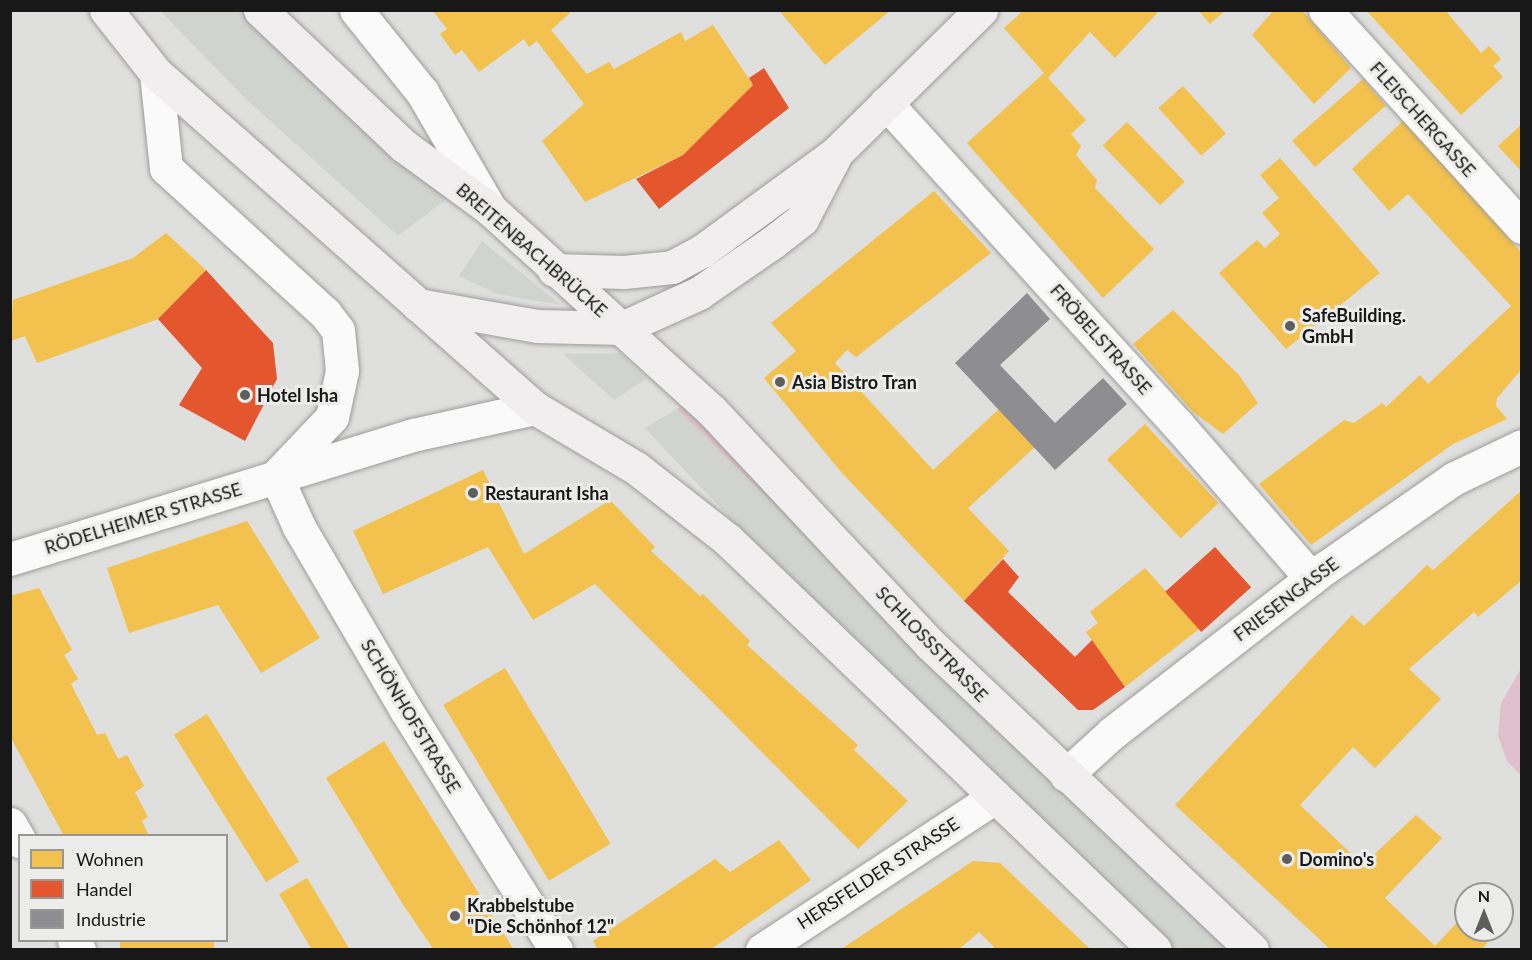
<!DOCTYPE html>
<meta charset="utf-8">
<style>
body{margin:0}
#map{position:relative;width:1532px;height:960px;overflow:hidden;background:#dfdfde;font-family:Lato,sans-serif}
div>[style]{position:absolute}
.built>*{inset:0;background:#d1d4ce}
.green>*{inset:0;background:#e0c0cc}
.homes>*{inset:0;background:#f2c14e;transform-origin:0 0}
.shops>*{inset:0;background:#e4572e;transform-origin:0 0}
.industry>*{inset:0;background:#8d8d92}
.roads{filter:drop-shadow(0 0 2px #9c9c9b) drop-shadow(0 0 2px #9c9c9b)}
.street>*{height:33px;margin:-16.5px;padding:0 16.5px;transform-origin:16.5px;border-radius:16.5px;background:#fafafa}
.secondary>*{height:33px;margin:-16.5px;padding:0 16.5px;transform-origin:16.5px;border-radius:16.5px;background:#f0eeef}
.dots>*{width:16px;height:16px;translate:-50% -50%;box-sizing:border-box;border:3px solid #ecedea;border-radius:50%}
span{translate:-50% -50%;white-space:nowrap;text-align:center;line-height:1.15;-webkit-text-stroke:6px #ecedea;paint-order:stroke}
.street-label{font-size:18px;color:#171817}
.poi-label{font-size:18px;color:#171817;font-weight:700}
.left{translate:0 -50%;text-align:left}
.frame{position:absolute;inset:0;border:12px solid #171817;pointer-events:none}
.legend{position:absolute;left:18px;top:834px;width:210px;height:108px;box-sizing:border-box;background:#ecedea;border:2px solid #979896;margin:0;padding:8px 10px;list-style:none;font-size:18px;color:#171817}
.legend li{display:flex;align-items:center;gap:12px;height:30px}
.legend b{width:30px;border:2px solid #979896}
.north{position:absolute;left:1454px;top:882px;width:60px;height:60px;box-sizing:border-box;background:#ecedea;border:2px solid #979896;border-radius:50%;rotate:0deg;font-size:16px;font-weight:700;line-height:24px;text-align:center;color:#171817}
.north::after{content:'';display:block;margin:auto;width:21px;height:27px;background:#5d5e5d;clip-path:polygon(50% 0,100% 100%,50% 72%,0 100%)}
</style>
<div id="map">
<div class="built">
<div style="clip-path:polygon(160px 11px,243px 11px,448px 198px,398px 236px,247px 100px)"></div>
<div style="clip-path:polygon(482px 241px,561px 305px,497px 294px,459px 276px)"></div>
<div style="clip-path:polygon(620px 353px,646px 379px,614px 400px,563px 354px)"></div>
<div style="clip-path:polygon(677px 409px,801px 531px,813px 535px,1233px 949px,1174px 949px,780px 571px,645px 428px)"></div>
</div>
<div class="green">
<div style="clip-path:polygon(686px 403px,813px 535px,801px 531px,677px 409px)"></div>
<div style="clip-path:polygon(1521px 669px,1521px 775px,1507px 761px,1498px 736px,1501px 703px)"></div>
</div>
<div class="homes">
<div style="clip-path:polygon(432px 10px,568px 10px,570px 13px,551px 30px,587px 74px,609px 62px,614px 69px,681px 32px,685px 41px,713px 25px,753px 85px,683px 155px,585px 202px,542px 141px,584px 104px,537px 41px,529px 47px,524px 39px,479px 72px,462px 50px,455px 55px,440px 34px,447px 29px)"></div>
<div style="clip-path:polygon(783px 10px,891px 10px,825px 65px,781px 13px)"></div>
<div style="clip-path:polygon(1024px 10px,1160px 10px,1115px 58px,1090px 32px,1048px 78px,1086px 120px,1071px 134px,1081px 146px,1076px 155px,1097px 180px,1095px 188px,1154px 249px,1103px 298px,967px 143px,1044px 73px,1004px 28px)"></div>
<div style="clip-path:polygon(1198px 10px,1226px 10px,1210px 24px)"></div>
<div style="clip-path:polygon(1274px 10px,1302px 10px,1351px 68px,1314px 104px,1252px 35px)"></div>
<div style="clip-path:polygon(1366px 10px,1445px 10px,1481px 53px,1489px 46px,1501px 59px,1493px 66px,1503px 77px,1461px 115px)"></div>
<div style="left:1363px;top:79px;width:35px;height:94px;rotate:49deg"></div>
<div style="left:1183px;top:86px;width:64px;height:33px;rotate:48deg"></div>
<div style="clip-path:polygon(1404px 120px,1521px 252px,1521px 370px,1497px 398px,1496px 406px,1507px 419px,1453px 444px,1311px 545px,1259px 484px,1344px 420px,1354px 423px,1382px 403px,1386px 407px,1420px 375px,1428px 384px,1511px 306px,1408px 194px,1389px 211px,1352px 169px)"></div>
<div style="left:1127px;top:122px;width:83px;height:34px;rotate:46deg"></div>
<div style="clip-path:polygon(1521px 125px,1521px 171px,1498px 146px)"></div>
<div style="clip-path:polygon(1280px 158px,1380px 273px,1286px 349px,1219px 273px,1257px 240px,1265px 248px,1280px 234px,1262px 213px,1279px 198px,1260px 175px)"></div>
<div style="clip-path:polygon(934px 191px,991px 253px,856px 357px,847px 350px,835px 363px,933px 470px,999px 409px,1035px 447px,968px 508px,1009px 551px,964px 601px,841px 472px,764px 378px,796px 351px,771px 323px)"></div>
<div style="clip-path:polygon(166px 233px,206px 270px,158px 319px,37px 363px,25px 336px,10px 341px,13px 300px,133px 258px)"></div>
<div style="clip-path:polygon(1173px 310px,1239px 375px,1258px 403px,1223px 434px,1193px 412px,1133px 344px)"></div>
<div style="left:1145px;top:424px;width:108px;height:52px;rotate:47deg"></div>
<div style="clip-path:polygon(483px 470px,524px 554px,610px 500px,655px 547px,651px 551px,700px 596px,703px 594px,750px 641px,747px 645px,858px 745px,854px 750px,908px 801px,858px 849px,595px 584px,533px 620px,488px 547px,383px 594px,353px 531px)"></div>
<div style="clip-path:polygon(1521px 491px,1521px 581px,1478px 617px,1474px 612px,1409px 669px,1441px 699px,1375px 768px,1353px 747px,1300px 805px,1363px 865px,1416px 815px,1442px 838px,1385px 898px,1435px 946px,1466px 913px,1466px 930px,1499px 930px,1481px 950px,1331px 950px,1175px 805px,1352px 615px,1364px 626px,1427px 565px,1433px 570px)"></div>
<div style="clip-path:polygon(247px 521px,320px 638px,261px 673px,218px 605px,129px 633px,107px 568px)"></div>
<div style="clip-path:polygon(1145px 568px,1199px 629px,1125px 687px,1086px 632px,1098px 623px,1090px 612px)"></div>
<div style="clip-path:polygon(39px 588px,72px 650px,64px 655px,78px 679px,71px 684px,97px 735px,105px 733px,118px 759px,127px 755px,144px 786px,135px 792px,148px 817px,142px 821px,149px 836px,64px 836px,10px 736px,10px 596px)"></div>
<div style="left:505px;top:668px;width:205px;height:72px;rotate:59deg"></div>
<div style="left:207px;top:714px;width:174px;height:39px;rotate:58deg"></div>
<div style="clip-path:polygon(384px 741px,466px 873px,514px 950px,434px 950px,402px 903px,326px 778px)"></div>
<div style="clip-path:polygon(779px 840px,811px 880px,710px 950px,598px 950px,593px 941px,715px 859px,730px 872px)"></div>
<div style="clip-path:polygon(973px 861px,1000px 863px,1091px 950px,997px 950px,979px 932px,958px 950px,840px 950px)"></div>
<div style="clip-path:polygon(307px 878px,350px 950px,312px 950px,279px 894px)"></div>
<div style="left:120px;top:940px;width:94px;height:11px"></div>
</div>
<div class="shops">
<div style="clip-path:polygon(764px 68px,789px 108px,659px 209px,636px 179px,683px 155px,753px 85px,749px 78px)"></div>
<div style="clip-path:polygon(206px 270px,273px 343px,277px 379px,245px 441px,179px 405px,202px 368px,158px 319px)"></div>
<div style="left:1215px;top:547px;width:54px;height:67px;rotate:48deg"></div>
<div style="clip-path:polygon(1003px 559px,1019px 577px,1008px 592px,1075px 657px,1092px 640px,1125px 687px,1093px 710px,1078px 710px,964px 601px)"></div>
</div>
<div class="industry">
<div style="clip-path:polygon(1027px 293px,1050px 319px,1000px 365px,1055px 423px,1103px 378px,1127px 404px,1055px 470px,955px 363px)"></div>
</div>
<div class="roads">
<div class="street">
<div style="left:356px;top:10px;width:105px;rotate:51.2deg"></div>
<div style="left:422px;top:92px;width:135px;rotate:59.8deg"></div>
<div style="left:1325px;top:10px;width:293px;rotate:47.8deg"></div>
<div style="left:156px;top:73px;width:96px;rotate:84deg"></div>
<div style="left:166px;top:168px;width:215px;rotate:42.4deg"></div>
<div style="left:325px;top:313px;width:21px;rotate:53deg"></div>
<div style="left:338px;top:330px;width:41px;rotate:84.4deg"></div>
<div style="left:342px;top:371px;width:47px;rotate:102.3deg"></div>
<div style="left:332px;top:417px;width:80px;rotate:133.5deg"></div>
<div style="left:886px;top:103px;width:435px;rotate:47.8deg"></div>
<div style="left:1178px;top:425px;width:203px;rotate:49deg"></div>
<div style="left:276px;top:476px;width:56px;rotate:65.7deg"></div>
<div style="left:299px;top:527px;width:212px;rotate:59.7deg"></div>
<div style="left:406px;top:710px;width:283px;rotate:58deg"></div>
<div style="left:10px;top:559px;width:422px;rotate:-17.1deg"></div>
<div style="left:413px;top:435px;width:125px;rotate:-12.5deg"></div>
<div style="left:1066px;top:775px;width:62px;rotate:-42.4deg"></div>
<div style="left:1112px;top:733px;width:269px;rotate:-37.8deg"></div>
<div style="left:1325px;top:568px;width:156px;rotate:-34.8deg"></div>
<div style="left:1453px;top:479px;width:76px;rotate:-25.6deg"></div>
<div style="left:10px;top:824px;width:20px;rotate:60deg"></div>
<div style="left:74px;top:940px;width:11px;rotate:63deg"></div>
<div style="left:762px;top:950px;width:279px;rotate:-33.3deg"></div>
</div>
<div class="secondary">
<div style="left:106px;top:10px;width:80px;rotate:51.6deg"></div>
<div style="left:156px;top:73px;width:506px;rotate:41.47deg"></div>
<div style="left:535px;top:408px;width:117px;rotate:30.7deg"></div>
<div style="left:636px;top:468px;width:115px;rotate:38deg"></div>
<div style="left:727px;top:539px;width:593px;rotate:43.84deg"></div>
<div style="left:260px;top:10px;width:198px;rotate:43.4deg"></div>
<div style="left:404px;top:146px;width:107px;rotate:36.2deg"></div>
<div style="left:490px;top:209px;width:300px;rotate:42.3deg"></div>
<div style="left:712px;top:411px;width:319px;rotate:46.9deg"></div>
<div style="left:930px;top:644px;width:444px;rotate:43.5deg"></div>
<div style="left:554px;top:270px;width:70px;rotate:1.6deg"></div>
<div style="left:624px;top:272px;width:48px;rotate:-5.9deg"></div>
<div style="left:672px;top:267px;width:34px;rotate:-28deg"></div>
<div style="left:702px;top:251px;width:166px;rotate:-36.2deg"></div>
<div style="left:836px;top:153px;width:204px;rotate:-44.6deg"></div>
<div style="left:418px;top:305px;width:121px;rotate:10deg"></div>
<div style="left:537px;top:326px;width:85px;rotate:1.3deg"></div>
<div style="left:622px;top:328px;width:85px;rotate:-24.4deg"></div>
<div style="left:699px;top:293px;width:90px;rotate:-34.6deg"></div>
<div style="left:773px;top:242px;width:37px;rotate:-38deg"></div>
<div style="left:802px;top:219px;width:67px;rotate:-62.3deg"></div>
</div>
</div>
<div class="dots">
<div style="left:1290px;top:326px;background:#5d5e5d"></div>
<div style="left:780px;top:382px;background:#5d5e5d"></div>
<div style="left:245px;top:395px;background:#5d5e5d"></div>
<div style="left:473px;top:493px;background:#5d5e5d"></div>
<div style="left:1287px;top:859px;background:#5d5e5d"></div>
<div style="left:455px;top:916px;background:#5d5e5d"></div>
</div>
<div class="street-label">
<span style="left:1423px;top:119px;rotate:48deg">FLEISCHERGASSE</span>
<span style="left:532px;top:250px;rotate:41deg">BREITENBACHBRÜCKE</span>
<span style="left:1101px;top:339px;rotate:48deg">FRÖBELSTRASSE</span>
<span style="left:143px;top:518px;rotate:-17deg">RÖDELHEIMER STRASSE</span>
<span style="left:1286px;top:599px;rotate:-37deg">FRIESENGASSE</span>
<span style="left:932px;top:644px;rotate:46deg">SCHLOSSSTRASSE</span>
<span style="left:411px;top:716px;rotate:59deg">SCHÖNHOFSTRASSE</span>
<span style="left:878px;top:873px;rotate:-33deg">HERSFELDER STRASSE</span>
</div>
<div class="poi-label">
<span class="left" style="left:1302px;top:326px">SafeBuilding.<br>GmbH</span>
<span class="left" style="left:792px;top:382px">Asia Bistro Tran</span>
<span class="left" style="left:257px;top:395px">Hotel Isha</span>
<span class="left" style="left:485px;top:493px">Restaurant Isha</span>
<span class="left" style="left:1299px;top:859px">Domino's</span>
<span class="left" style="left:467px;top:916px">Krabbelstube<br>"Die Schönhof 12"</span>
</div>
<div class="frame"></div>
<ul class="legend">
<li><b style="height:16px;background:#f2c14e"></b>Wohnen</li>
<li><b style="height:16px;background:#e4572e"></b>Handel</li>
<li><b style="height:16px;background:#8d8d92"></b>Industrie</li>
</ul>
<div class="north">N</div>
</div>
